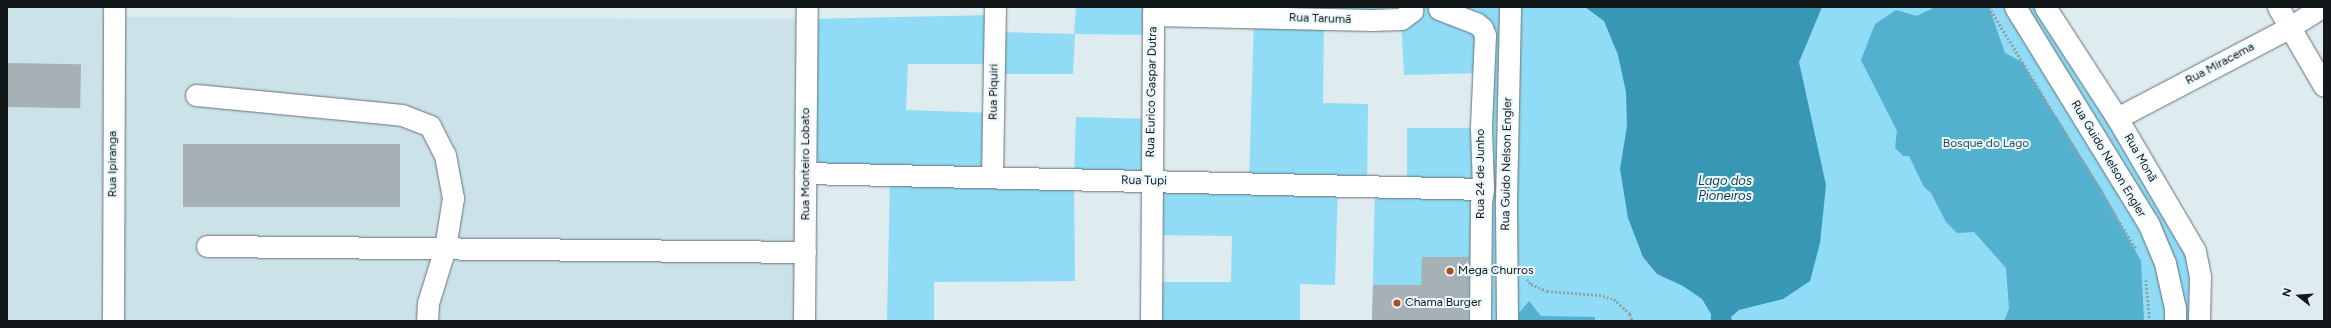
<!DOCTYPE html>
<meta charset="utf-8">
<style>
body{margin:0}
#map{position:relative;width:2331px;height:328px;overflow:hidden;background:#deebef;font-family:Figtree,sans-serif}
div>[style]{position:absolute}
.built>*{inset:0;background:#cce2e9}
.green>*{inset:0;background:#90dbf5}
.forest>*{inset:0;background:#53b0ce}
.water>*{inset:0;background:#3797b4}
.building>*{inset:0;background:#a5b1b5;transform-origin:0 0}
.path>*{height:2.5px;margin-top:-1.25px;transform-origin:0;background:repeating-linear-gradient(90deg,#949fa2 0 2px,transparent 0 4px)}
.roads{filter:drop-shadow(0 0 1px #667276) drop-shadow(0 0 1px #667276)}
.minor>*{height:21px;margin:-10.5px;padding:0 10.5px;transform-origin:10.5px;border-radius:10.5px;background:#fff}
.dots>*{width:11px;height:11px;translate:-50% -50%;box-sizing:border-box;border:2px solid #ebf8fd;border-radius:50%}
span{translate:-50% -50%;white-space:nowrap;text-align:center;line-height:1.15;-webkit-text-stroke:4px #ebf8fd;paint-order:stroke}
.street-label{font-size:12px;color:#121719}
.park-label{font-size:12px;color:#27505d}
.poi-label{font-size:12px;color:#121719}
.left{translate:0 -50%;text-align:left}
.water-label{font-size:13px;color:#103b48;font-style:italic}
.frame{position:absolute;inset:0;border:8px solid #121719;pointer-events:none}
.north{position:absolute;left:2279px;top:276px;width:40px;height:40px;-webkit-text-stroke:3px #ebf8fd;paint-order:stroke;rotate:287deg;font-size:11px;font-weight:700;line-height:16px;text-align:center;color:#121719}
.north::after{content:'';display:block;margin:auto;width:14px;height:18px;background:#121719;clip-path:polygon(50% 0,100% 100%,50% 72%,0 100%)}
</style>
<div id="map">
<div class="built">
<div style="clip-path:polygon(7px 7px,114px 7px,114px 17px,807px 19px,804px 321px,7px 321px)"></div>
</div>
<div class="green">
<div style="clip-path:polygon(1076px 7px,1153px 7px,1153px 35px,1075px 34px,1073px 74px,994px 74px,994px 64px,908px 64px,906px 110px,994px 113px,992px 177px,1074px 179px,1076px 117px,1152px 119px,1152px 181px,1249px 183px,1254px 17px,1238px 7px,1386px 7px,1385px 9px,1324px 20px,1323px 103px,1368px 104px,1367px 186px,1338px 185px,1335px 285px,1300px 284px,1300px 321px,1151px 321px,1151px 282px,1231px 282px,1232px 236px,1152px 235px,1151px 181px,1074px 179px,1075px 281px,934px 282px,934px 321px,887px 321px,890px 175px,805px 173px,807px 19px,995px 15px,995px 32px,1074px 34px)"></div>
<div style="clip-path:polygon(1405px 7px,2045px 7px,2195px 251px,2199px 321px,1372px 321px,1375px 186px,1407px 186px,1407px 128px,1481px 128px,1482px 73px,1404px 75px,1401px 19px)"></div>
</div>
<div class="forest">
<div style="clip-path:polygon(1935px 7px,1989px 7px,2005px 53px,2022px 62px,2102px 190px,2141px 261px,2144px 321px,2004px 321px,2009px 309px,2006px 268px,1974px 232px,1957px 233px,1946px 222px,1931px 193px,1924px 187px,1909px 156px,1903px 156px,1895px 148px,1897px 131px,1861px 60px,1875px 24px,1896px 10px,1917px 16px)"></div>
<div style="clip-path:polygon(1529px 301px,1541px 316px,1595px 317px,1595px 321px,1519px 321px,1519px 313px)"></div>
</div>
<div class="water">
<div style="clip-path:polygon(1585px 7px,1822px 7px,1799px 62px,1826px 185px,1820px 243px,1810px 281px,1783px 299px,1739px 310px,1731px 317px,1732px 321px,1711px 321px,1711px 314px,1702px 299px,1683px 286px,1657px 274px,1643px 257px,1628px 218px,1620px 169px,1627px 126px,1626px 92px,1618px 55px,1604px 21px)"></div>
</div>
<div class="building">
<div style="left:7px;top:63px;width:74px;height:44px;rotate:1deg"></div>
<div style="left:183px;top:144px;width:217px;height:63px"></div>
<div style="clip-path:polygon(1422px 257px,1469px 257px,1468px 321px,1372px 321px,1373px 285px,1421px 285px)"></div>
</div>
<div class="path">
<div style="left:1989px;top:7px;width:283px;rotate:58.7deg"></div>
<div style="left:1527px;top:279px;width:6px;rotate:51deg"></div>
<div style="left:1531px;top:284px;width:17px;rotate:24deg"></div>
<div style="left:1547px;top:291px;width:52px;rotate:4.4deg"></div>
<div style="left:1599px;top:295px;width:16px;rotate:15deg"></div>
<div style="left:1614px;top:299px;width:22px;rotate:43deg"></div>
<div style="left:1630px;top:314px;width:8px;rotate:67deg"></div>
<div style="left:2146px;top:280px;width:41px;rotate:84.4deg"></div>
</div>
<div class="roads">
<div class="minor">
<div style="left:2015px;top:7px;width:256px;rotate:58.4deg"></div>
<div style="left:2149px;top:225px;width:41px;rotate:67.2deg"></div>
<div style="left:2165px;top:263px;width:46px;rotate:77.5deg"></div>
<div style="left:2175px;top:308px;width:13px;rotate:90deg"></div>
<div style="left:2045px;top:7px;width:132px;rotate:57deg"></div>
<div style="left:2117px;top:118px;width:154px;rotate:59.6deg"></div>
<div style="left:2195px;top:251px;width:25px;rotate:79deg"></div>
<div style="left:2200px;top:276px;width:45px;rotate:91.3deg"></div>
<div style="left:2278px;top:7px;width:91px;rotate:59.8deg"></div>
<div style="left:1439px;top:9px;width:40px;rotate:21deg"></div>
<div style="left:1476px;top:23px;width:8px;rotate:40deg"></div>
<div style="left:1482px;top:28px;width:8px;rotate:67deg"></div>
<div style="left:1485px;top:35px;width:93px;rotate:92.5deg"></div>
<div style="left:1481px;top:128px;width:61px;rotate:88.1deg"></div>
<div style="left:1483px;top:189px;width:15px;rotate:98deg"></div>
<div style="left:1481px;top:204px;width:117px;rotate:90.5deg"></div>
<div style="left:1153px;top:15px;width:219px;rotate:1.3deg"></div>
<div style="left:1372px;top:20px;width:29px;rotate:-2deg"></div>
<div style="left:1401px;top:19px;width:14px;rotate:-36deg"></div>
<div style="left:196px;top:95px;width:207px;rotate:5.5deg"></div>
<div style="left:402px;top:115px;width:30px;rotate:21deg"></div>
<div style="left:430px;top:126px;width:33px;rotate:63deg"></div>
<div style="left:445px;top:155px;width:44px;rotate:79.5deg"></div>
<div style="left:453px;top:198px;width:51px;rotate:99.1deg"></div>
<div style="left:445px;top:248px;width:58px;rotate:107.2deg"></div>
<div style="left:428px;top:303px;width:18px;rotate:93deg"></div>
<div style="left:2117px;top:118px;width:195px;rotate:-27.7deg"></div>
<div style="left:2290px;top:27px;width:38px;rotate:-32deg"></div>
<div style="left:805px;top:173px;width:678px;rotate:1.35deg"></div>
<div style="left:992px;top:177px;width:170px;rotate:-89deg"></div>
<div style="left:207px;top:246px;width:598px;rotate:0.57deg"></div>
<div style="left:113px;top:321px;width:314px;rotate:-89.8deg"></div>
<div style="left:804px;top:321px;width:314px;rotate:-89.5deg"></div>
<div style="left:1151px;top:321px;width:314px;rotate:-89.6deg"></div>
<div style="left:1507px;top:321px;width:120px;rotate:-90.5deg"></div>
<div style="left:1506px;top:201px;width:194px;rotate:-88.8deg"></div>
</div>
</div>
<div class="dots">
<div style="left:1450px;top:271px;background:#b04a1d"></div>
<div style="left:1397px;top:303px;background:#b04a1d"></div>
</div>
<div class="street-label">
<span style="left:1320px;top:19px;rotate:2deg">Rua Tarumã</span>
<span style="left:2220px;top:64px;rotate:-28deg">Rua Miracema</span>
<span style="left:994px;top:92px;rotate:-89deg">Rua Piquiri</span>
<span style="left:1152px;top:92px;rotate:-89deg">Rua Eurico Gaspar Dutra</span>
<span style="left:2140px;top:158px;rotate:60deg">Rua Monã</span>
<span style="left:2108px;top:159px;rotate:59deg">Rua Guido Nelson Engler</span>
<span style="left:113px;top:164px;rotate:-90deg">Rua Ipiranga</span>
<span style="left:806px;top:164px;rotate:-90deg">Rua Monteiro Lobato</span>
<span style="left:1507px;top:164px;rotate:-89deg">Rua Guido Nelson Engler</span>
<span style="left:1481px;top:174px;rotate:-90deg">Rua 24 de Junho</span>
<span style="left:1144px;top:181px;rotate:1deg">Rua Tupi</span>
</div>
<div class="park-label">
<span style="left:1986px;top:144px">Bosque do Lago</span>
</div>
<div class="poi-label">
<span class="left" style="left:1458px;top:271px">Mega Churros</span>
<span class="left" style="left:1405px;top:303px">Chama Burger</span>
</div>
<div class="water-label">
<span style="left:1725px;top:189px">Lago dos<br>Pioneiros</span>
</div>
<div class="frame"></div>
<div class="north">N</div>
</div>
